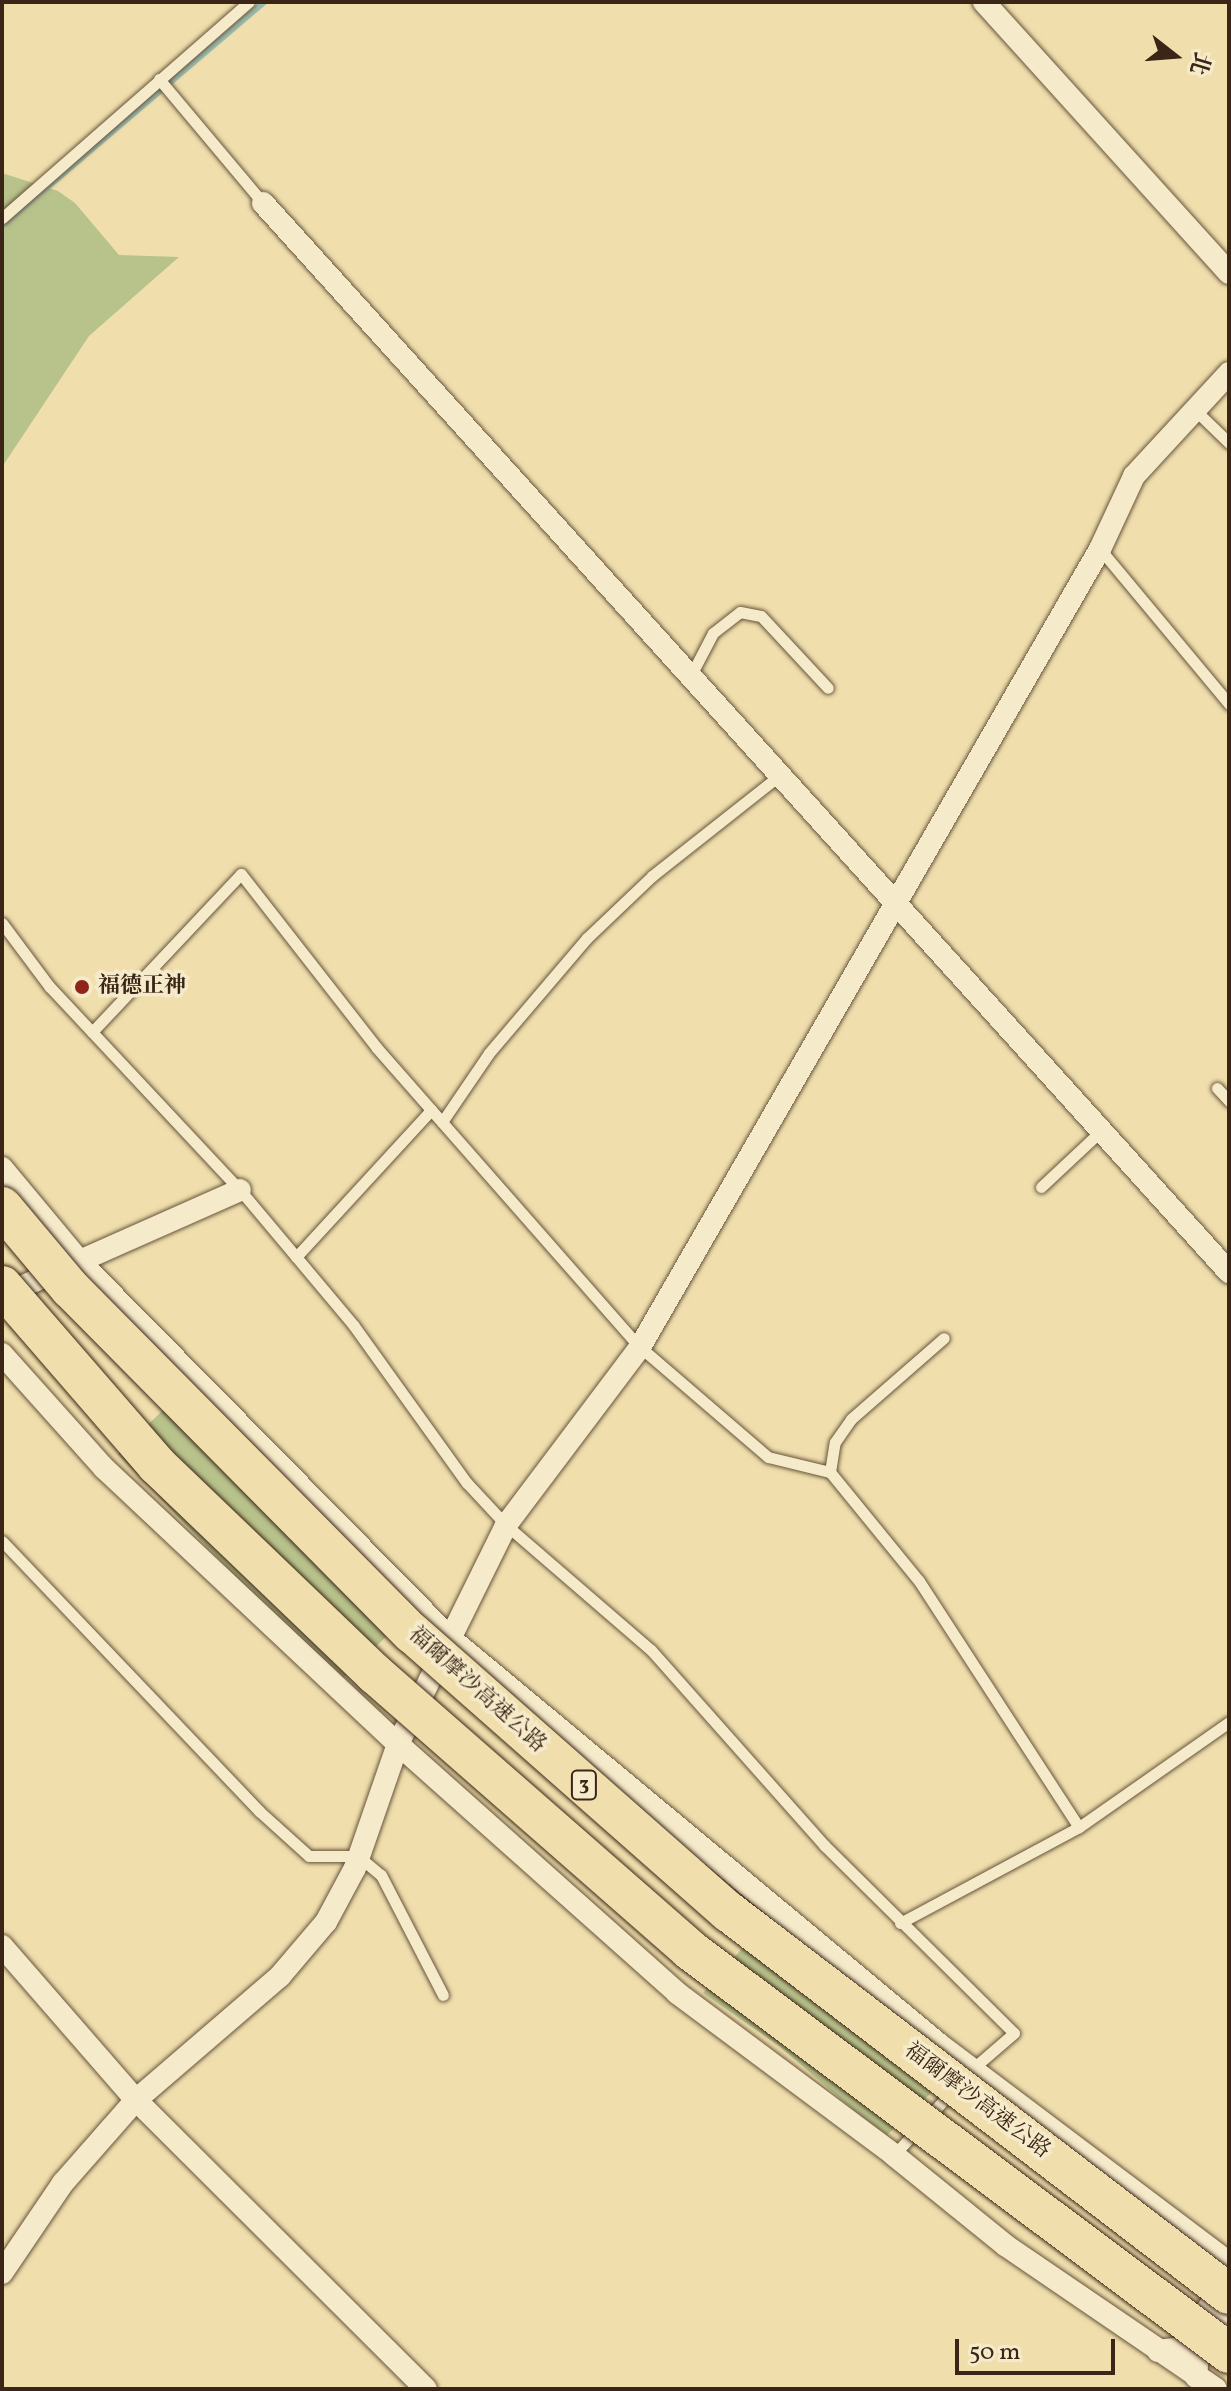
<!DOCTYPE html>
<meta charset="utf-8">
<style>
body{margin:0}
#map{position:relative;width:1231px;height:2391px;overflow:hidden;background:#f0dfad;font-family:Vollkorn,"Noto Serif TC",serif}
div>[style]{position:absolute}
.green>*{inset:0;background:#b8c28b;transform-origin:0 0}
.stream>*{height:6px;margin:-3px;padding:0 3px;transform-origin:3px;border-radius:3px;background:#9abcae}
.roads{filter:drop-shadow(0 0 2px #68543c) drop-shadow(0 0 2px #68543c)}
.lane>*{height:11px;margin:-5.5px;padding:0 5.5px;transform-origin:5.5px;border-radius:5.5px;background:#f5eaca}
.street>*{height:22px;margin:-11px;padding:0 11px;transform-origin:11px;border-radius:11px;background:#f5eaca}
.bridges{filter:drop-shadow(0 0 2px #3a2516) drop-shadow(0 0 2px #3a2516)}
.highway-bridge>*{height:40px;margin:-20px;padding:0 20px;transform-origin:20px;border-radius:20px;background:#f0dfad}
.dots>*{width:22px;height:22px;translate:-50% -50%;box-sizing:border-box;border:4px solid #f5eaca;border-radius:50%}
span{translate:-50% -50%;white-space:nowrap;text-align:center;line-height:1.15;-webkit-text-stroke:7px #f5eaca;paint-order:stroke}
.shield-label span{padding:2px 6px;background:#f5eaca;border:2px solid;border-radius:6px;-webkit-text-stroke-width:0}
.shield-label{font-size:20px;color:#3a2516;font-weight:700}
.poi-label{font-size:22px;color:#3a2516;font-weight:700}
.left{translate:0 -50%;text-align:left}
.street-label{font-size:22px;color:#3a2516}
.frame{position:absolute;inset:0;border:4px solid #3a2516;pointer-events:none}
.north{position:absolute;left:1135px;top:16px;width:80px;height:80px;-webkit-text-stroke:6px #f5eaca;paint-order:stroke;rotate:107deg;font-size:22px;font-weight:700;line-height:32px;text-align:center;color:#3a2516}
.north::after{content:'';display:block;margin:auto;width:28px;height:36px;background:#3a2516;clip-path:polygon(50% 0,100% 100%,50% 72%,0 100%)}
.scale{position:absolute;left:955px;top:2339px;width:160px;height:36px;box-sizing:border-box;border:4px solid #3a2516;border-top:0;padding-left:10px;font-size:24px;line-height:28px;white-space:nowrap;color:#3a2516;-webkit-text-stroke:6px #f5eaca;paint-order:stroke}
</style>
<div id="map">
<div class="green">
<div style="clip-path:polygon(2px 173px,58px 191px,75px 203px,119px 255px,179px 257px,89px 336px,2px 467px)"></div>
<div style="left:188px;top:1386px;width:318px;height:98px;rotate:46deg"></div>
<div style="clip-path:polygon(767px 1920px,957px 2068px,885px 2137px,779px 2046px,703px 1993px)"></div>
</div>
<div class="stream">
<div style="left:2px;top:226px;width:345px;rotate:-40.5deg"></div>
</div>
<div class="roads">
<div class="lane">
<div style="left:159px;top:79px;width:162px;rotate:50deg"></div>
<div style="left:2px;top:218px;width:328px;rotate:-41.2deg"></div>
<div style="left:1195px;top:410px;width:47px;rotate:44.1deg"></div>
<div style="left:1100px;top:549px;width:202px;rotate:50.2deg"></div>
<div style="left:691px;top:675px;width:47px;rotate:-62.4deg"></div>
<div style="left:713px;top:633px;width:34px;rotate:-38deg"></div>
<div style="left:740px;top:612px;width:21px;rotate:11deg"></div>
<div style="left:761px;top:616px;width:98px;rotate:47.1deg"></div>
<div style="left:2px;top:923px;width:79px;rotate:53.3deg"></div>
<div style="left:49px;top:986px;width:279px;rotate:46.9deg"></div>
<div style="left:240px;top:1190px;width:177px;rotate:50deg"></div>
<div style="left:354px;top:1326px;width:193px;rotate:54.3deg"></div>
<div style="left:467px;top:1483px;width:57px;rotate:47.1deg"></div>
<div style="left:506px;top:1525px;width:191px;rotate:40.8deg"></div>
<div style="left:651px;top:1650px;width:261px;rotate:48.4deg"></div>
<div style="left:824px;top:1845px;width:267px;rotate:44.7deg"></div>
<div style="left:1014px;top:2033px;width:58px;rotate:139.2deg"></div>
<div style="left:92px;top:1032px;width:217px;rotate:-46.7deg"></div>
<div style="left:241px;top:874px;width:219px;rotate:52deg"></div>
<div style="left:376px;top:1047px;width:400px;rotate:48.7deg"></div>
<div style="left:640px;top:1347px;width:169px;rotate:40.7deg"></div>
<div style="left:768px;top:1457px;width:64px;rotate:13.6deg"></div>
<div style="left:830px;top:1472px;width:141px;rotate:50.8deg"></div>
<div style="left:919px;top:1581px;width:293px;rotate:57deg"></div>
<div style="left:1217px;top:1088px;width:18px;rotate:47deg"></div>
<div style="left:442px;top:1122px;width:83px;rotate:-55.7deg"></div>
<div style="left:489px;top:1053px;width:151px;rotate:-49.6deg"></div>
<div style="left:587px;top:938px;width:90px;rotate:-43.6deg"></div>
<div style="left:652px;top:876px;width:164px;rotate:-38.3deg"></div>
<div style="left:1041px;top:1187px;width:83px;rotate:-43.1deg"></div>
<div style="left:296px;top:1257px;width:200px;rotate:-47.4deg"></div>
<div style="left:830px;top:1472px;width:30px;rotate:-81deg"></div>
<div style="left:835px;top:1442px;width:28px;rotate:-55deg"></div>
<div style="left:851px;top:1419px;width:123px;rotate:-41.1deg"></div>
<div style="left:2px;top:1541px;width:373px;rotate:46.4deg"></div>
<div style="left:259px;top:1811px;width:67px;rotate:42deg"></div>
<div style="left:309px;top:1856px;width:49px"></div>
<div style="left:358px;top:1856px;width:30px;rotate:40deg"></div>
<div style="left:381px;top:1875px;width:135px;rotate:62.7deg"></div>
<div style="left:900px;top:1923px;width:203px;rotate:-28.2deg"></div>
<div style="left:1079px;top:1827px;width:183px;rotate:-35deg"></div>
<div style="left:894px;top:2155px;width:88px;rotate:-47.8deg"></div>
</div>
<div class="street">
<div style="left:984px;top:2px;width:365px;rotate:47.9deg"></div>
<div style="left:263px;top:203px;width:1441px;rotate:47.9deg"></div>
<div style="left:2px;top:1168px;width:125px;rotate:50.2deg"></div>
<div style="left:82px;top:1264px;width:525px;rotate:45.46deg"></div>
<div style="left:450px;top:1638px;width:637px;rotate:39.71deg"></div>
<div style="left:940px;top:2045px;width:362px;rotate:37deg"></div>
<div style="left:3px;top:1295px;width:259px;rotate:-23.9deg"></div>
<div style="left:2px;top:1354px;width:153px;rotate:48.2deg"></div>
<div style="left:104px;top:1468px;width:403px;rotate:43.2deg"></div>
<div style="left:398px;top:1744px;width:374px;rotate:41.7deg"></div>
<div style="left:677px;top:1993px;width:271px;rotate:36.7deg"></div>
<div style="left:894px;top:2155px;width:143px;rotate:39deg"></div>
<div style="left:1005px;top:2245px;width:255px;rotate:34.3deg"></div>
<div style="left:2px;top:1946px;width:204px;rotate:49deg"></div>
<div style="left:136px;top:2100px;width:409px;rotate:44.9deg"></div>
<div style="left:2px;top:2273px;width:109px;rotate:-55.9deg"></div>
<div style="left:63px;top:2183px;width:111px;rotate:-48.7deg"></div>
<div style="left:136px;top:2100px;width:190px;rotate:-40.7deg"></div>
<div style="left:280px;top:1976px;width:71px;rotate:-49.6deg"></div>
<div style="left:326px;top:1922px;width:61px;rotate:-61.8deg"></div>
<div style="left:355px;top:1868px;width:131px;rotate:-70.9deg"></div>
<div style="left:398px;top:1744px;width:244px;rotate:-63.7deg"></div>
<div style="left:506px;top:1525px;width:223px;rotate:-53deg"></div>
<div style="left:640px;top:1347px;width:921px;rotate:-60.04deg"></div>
<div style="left:1100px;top:549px;width:81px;rotate:-65deg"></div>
<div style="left:1134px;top:476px;width:140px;rotate:-47.3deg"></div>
<div style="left:1158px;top:2351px;width:23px;rotate:-7deg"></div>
<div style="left:1181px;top:2348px;width:80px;rotate:-55.7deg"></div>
<div style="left:1196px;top:2377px;width:25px;rotate:-85deg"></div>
<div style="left:1198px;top:2352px;width:55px;rotate:-55.4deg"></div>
</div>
</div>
<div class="bridges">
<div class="highway-bridge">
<div style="left:2px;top:1207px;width:106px;rotate:50deg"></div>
<div style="left:70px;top:1288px;width:486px;rotate:45.3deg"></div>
<div style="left:412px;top:1633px;width:422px;rotate:41.4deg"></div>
<div style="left:729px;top:1912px;width:629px;rotate:37.38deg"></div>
<div style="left:2px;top:1286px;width:237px;rotate:49.1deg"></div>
<div style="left:157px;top:1465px;width:302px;rotate:43.8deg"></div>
<div style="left:375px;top:1674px;width:419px;rotate:41.2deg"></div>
<div style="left:690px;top:1950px;width:673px;rotate:36.78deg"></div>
</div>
</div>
<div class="dots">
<div style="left:82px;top:987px;background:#8f2418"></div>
</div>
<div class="shield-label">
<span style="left:584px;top:1785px">3</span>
</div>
<div class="poi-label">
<span class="left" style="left:98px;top:987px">福德正神</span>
</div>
<div class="street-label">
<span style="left:477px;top:1690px;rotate:42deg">福爾摩沙高速公路</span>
<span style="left:977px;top:2101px;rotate:37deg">福爾摩沙高速公路</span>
</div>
<div class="frame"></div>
<div class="north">北</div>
<div class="scale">50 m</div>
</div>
